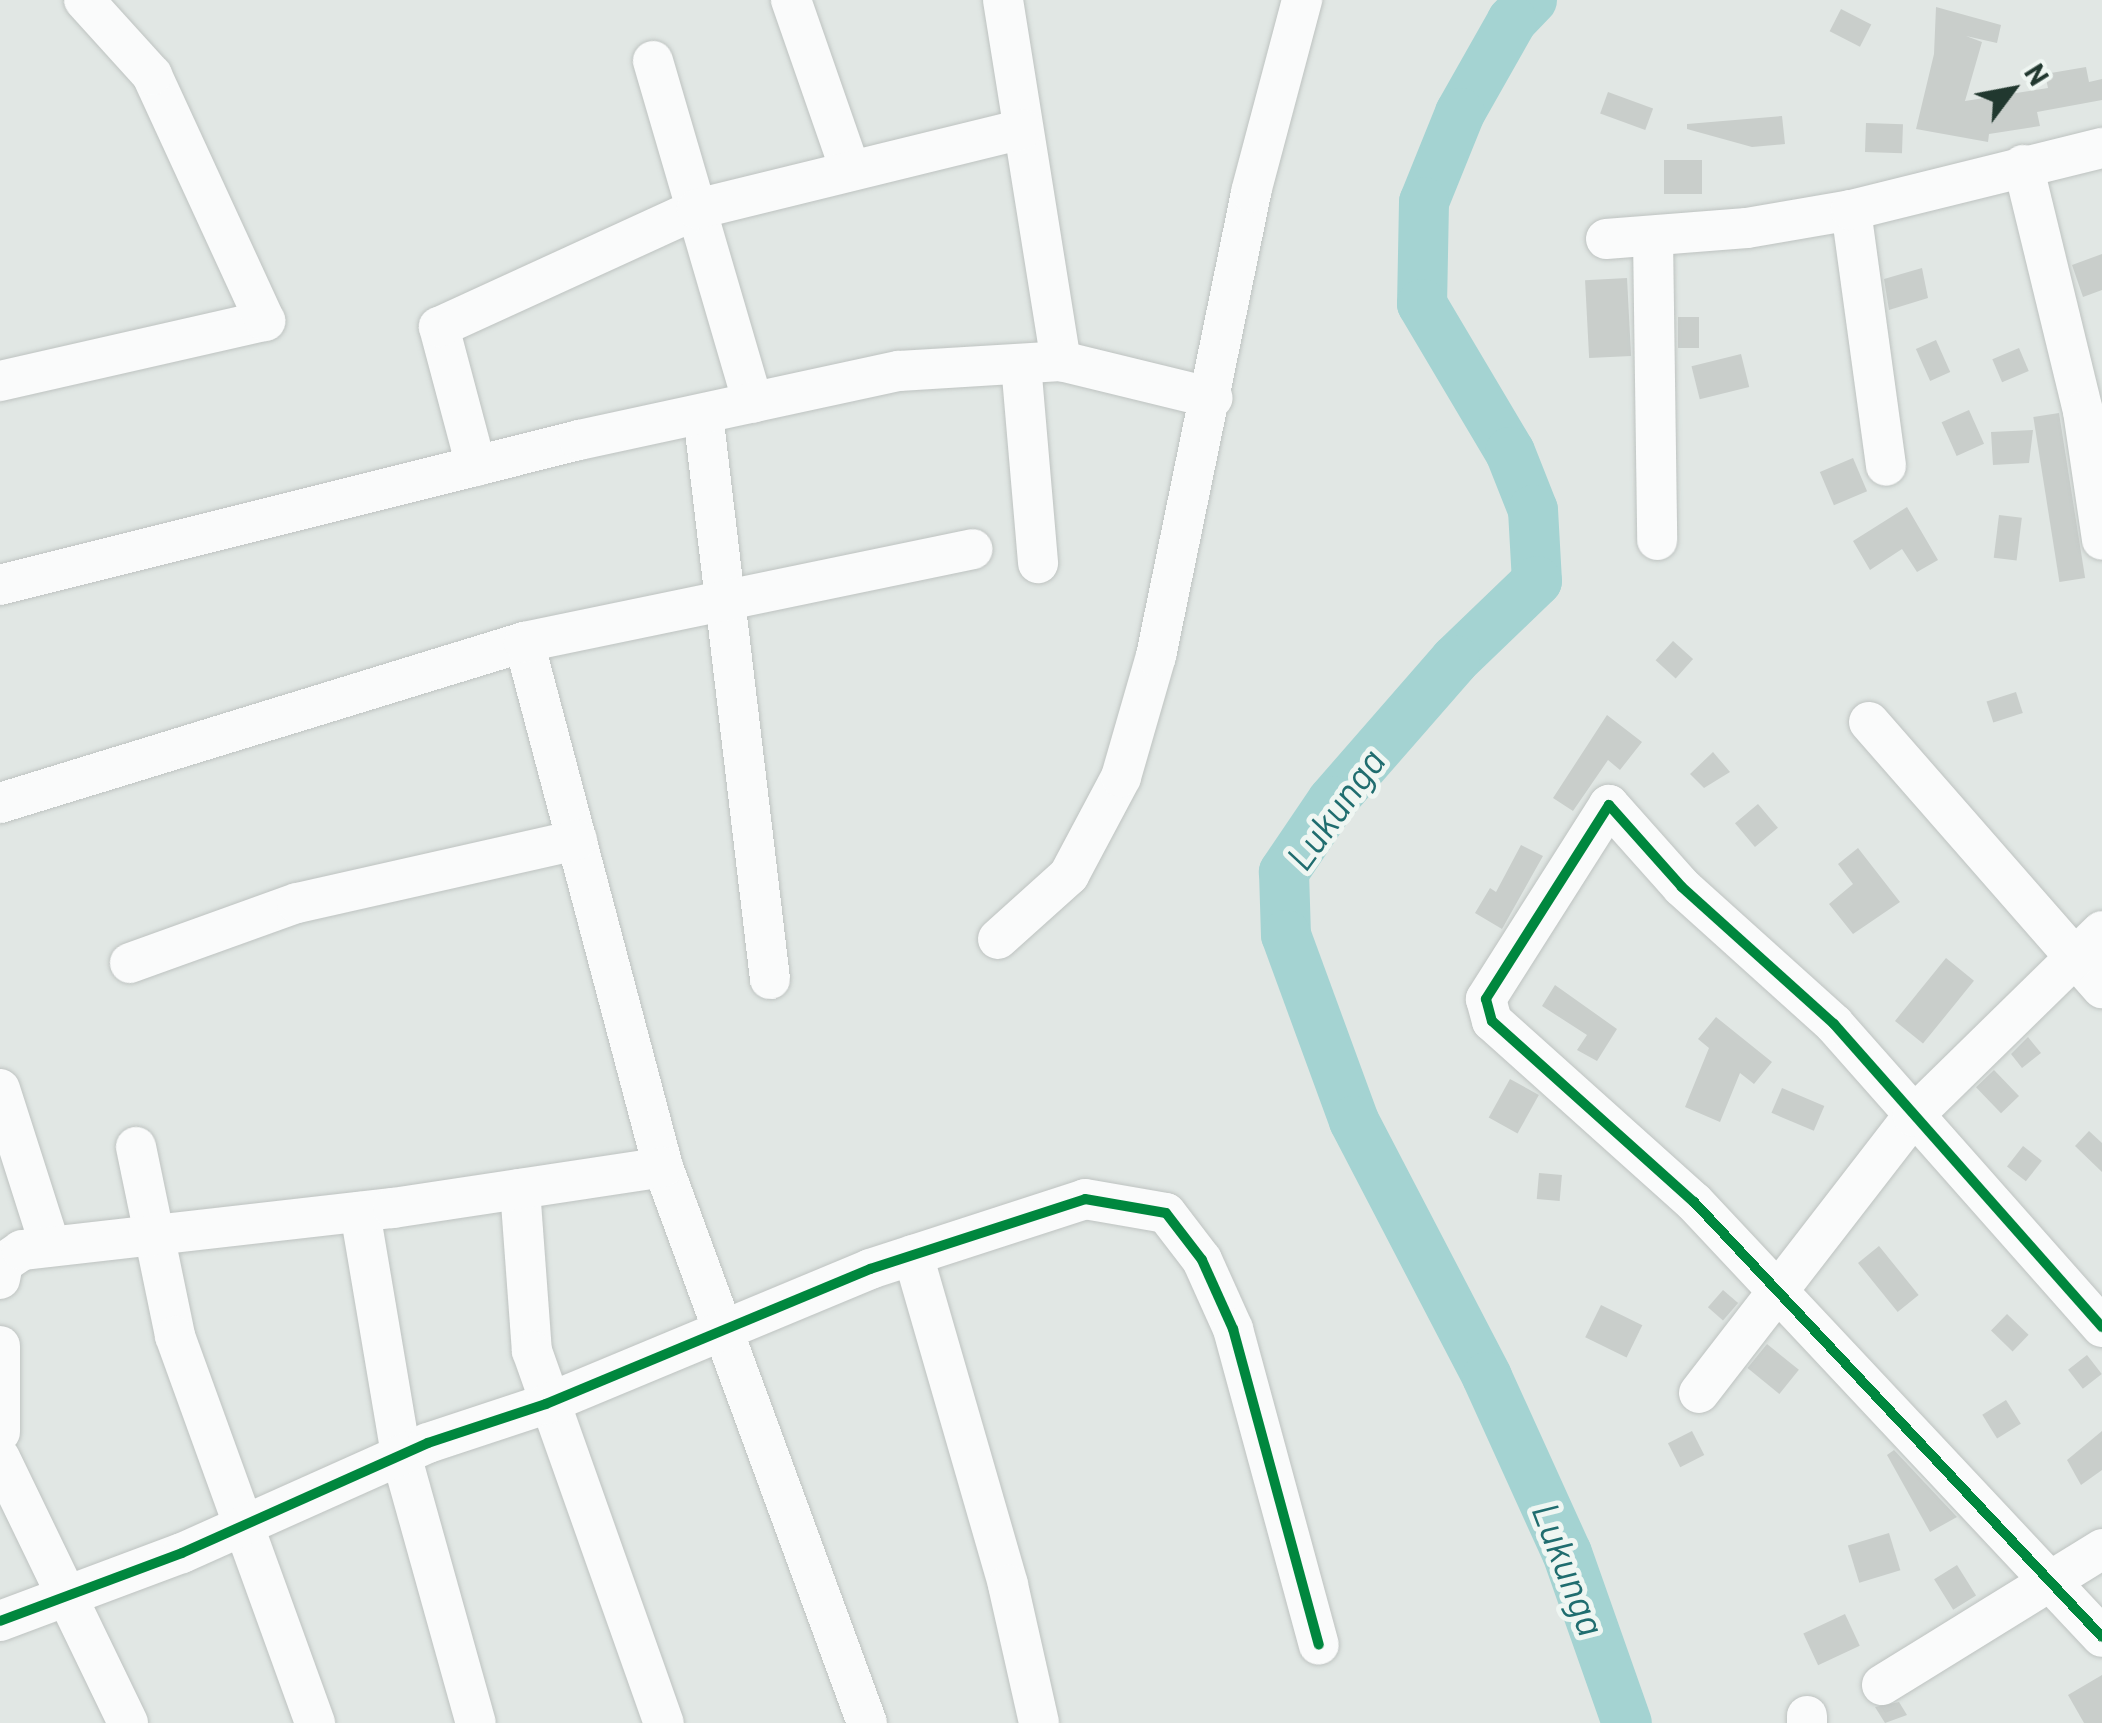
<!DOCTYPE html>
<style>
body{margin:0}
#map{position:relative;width:2102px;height:1723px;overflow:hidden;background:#e1e7e4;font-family:Barlow,sans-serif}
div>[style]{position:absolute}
.river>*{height:50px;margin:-25px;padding:0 25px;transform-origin:25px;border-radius:25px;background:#a4d3d2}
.building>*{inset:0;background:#c9cecb;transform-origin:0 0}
.roads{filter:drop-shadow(0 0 2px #bec3c1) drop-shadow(0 0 2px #bec3c1)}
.minor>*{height:40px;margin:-20px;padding:0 20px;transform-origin:20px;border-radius:20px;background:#fafbfb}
.cycleway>*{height:10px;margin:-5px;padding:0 5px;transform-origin:5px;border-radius:5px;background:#00873e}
span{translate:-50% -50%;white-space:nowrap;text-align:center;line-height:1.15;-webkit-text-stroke:10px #eff6f2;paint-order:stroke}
.water-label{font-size:38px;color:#206d6f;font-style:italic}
.north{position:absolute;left:1962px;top:40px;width:100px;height:100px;-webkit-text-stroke:8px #eff6f2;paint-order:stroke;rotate:58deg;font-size:28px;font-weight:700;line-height:40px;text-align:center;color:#21382f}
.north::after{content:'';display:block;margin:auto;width:35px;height:45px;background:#21382f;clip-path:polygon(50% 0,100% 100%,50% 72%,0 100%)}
</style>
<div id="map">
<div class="river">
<div style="left:1532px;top:0;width:29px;rotate:134deg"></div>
<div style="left:1512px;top:21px;width:106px;rotate:119.5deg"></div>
<div style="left:1460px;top:113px;width:96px;rotate:112deg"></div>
<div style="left:1424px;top:202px;width:102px;rotate:91.1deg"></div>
<div style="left:1422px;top:304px;width:172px;rotate:59.3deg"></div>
<div style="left:1510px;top:452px;width:62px;rotate:68.4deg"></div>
<div style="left:1533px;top:510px;width:71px;rotate:86.8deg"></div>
<div style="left:1537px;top:581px;width:114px;rotate:136.1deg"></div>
<div style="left:1455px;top:660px;width:187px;rotate:131.1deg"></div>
<div style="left:1332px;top:801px;width:86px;rotate:124.1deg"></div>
<div style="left:1284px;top:872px;width:63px;rotate:88.2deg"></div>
<div style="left:1286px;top:935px;width:198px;rotate:69.9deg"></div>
<div style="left:1354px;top:1121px;width:288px;rotate:62.5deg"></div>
<div style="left:1487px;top:1377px;width:193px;rotate:65.6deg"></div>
<div style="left:1567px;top:1553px;width:180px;rotate:70.6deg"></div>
</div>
<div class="building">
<div style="clip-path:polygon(1936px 7px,2001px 25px,1997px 43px,1966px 36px,1982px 42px,1965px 101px,2048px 88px,2045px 74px,2086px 67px,2089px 82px,2102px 79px,2102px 100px,2037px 112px,2040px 126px,1989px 134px,1988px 142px,1916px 129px,1934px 54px)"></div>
<div style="left:1841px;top:9px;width:34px;height:25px;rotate:27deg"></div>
<div style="left:1608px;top:92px;width:48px;height:23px;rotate:20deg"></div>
<div style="clip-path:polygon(1782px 116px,1785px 144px,1752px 147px,1687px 129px,1687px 124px)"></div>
<div style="left:1866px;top:123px;width:37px;height:29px;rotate:2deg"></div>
<div style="left:1664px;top:160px;width:38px;height:34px"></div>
<div style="clip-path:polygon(2102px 254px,2102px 290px,2083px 297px,2072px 265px)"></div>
<div style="clip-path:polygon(1922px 268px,1928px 298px,1889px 310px,1884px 279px)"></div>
<div style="left:1627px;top:278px;width:78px;height:42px;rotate:87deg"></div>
<div style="left:1678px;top:317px;width:21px;height:31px"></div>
<div style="left:1936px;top:340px;width:35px;height:22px;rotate:66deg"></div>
<div style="left:2019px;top:348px;width:25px;height:29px;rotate:67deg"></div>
<div style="left:1741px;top:354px;width:34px;height:51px;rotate:76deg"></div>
<div style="left:1969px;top:410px;width:37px;height:30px;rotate:66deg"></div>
<div style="left:2059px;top:413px;width:167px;height:26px;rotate:81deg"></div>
<div style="clip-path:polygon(2033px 430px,2029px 463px,1993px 465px,1991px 432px)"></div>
<div style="left:1853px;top:458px;width:36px;height:36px;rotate:67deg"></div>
<div style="clip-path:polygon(1907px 507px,1938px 560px,1917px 572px,1902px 549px,1870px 570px,1853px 541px)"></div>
<div style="left:1999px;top:515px;width:23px;height:43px;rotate:7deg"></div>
<div style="left:1673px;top:641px;width:27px;height:26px;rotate:42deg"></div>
<div style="left:2016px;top:692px;width:22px;height:31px;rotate:72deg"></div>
<div style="clip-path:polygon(1607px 715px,1642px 742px,1620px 770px,1608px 760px,1573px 811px,1553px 798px)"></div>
<div style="clip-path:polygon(1713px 752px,1730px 772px,1704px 788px,1690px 774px)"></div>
<div style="left:1758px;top:804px;width:31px;height:30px;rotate:50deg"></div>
<div style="clip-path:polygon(1521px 845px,1543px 856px,1502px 929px,1475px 913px,1490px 888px,1496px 892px)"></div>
<div style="clip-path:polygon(1858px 848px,1900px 902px,1853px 934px,1829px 904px,1853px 884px,1838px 864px)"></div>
<div style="left:1946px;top:958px;width:36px;height:81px;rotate:39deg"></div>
<div style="clip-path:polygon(1555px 985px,1617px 1029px,1597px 1061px,1577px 1050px,1587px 1035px,1542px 1006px)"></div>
<div style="clip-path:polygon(1716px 1017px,1772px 1062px,1754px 1084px,1740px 1073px,1720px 1122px,1685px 1107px,1709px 1048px,1698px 1039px)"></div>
<div style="clip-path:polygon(2028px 1037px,2041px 1053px,2022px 1068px,2011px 1054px)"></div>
<div style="left:1994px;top:1070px;width:36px;height:25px;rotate:46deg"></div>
<div style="left:1510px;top:1079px;width:33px;height:44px;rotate:29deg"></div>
<div style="left:1782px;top:1088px;width:46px;height:27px;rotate:23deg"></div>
<div style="clip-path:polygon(2089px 1131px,2102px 1143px,2102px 1172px,2075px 1146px)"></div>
<div style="left:2023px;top:1146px;width:24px;height:26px;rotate:38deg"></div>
<div style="left:1539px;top:1173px;width:23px;height:26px;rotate:5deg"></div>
<div style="left:1879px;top:1246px;width:63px;height:27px;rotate:51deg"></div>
<div style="left:1723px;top:1290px;width:20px;height:23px;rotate:41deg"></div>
<div style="left:1601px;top:1305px;width:46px;height:36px;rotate:26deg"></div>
<div style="left:2007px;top:1314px;width:30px;height:23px;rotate:44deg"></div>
<div style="left:1767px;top:1344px;width:41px;height:31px;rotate:39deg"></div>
<div style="left:2087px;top:1355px;width:24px;height:24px;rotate:52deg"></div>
<div style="left:2006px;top:1400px;width:28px;height:28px;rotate:58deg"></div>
<div style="left:1692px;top:1431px;width:27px;height:27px;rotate:63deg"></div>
<div style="clip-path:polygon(2102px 1431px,2102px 1470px,2081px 1485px,2067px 1460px)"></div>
<div style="clip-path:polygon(1894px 1450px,1957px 1517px,1930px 1532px,1887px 1455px)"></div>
<div style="left:1889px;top:1533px;width:39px;height:43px;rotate:73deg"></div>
<div style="left:1957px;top:1565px;width:36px;height:27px;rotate:58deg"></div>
<div style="left:1845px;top:1614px;width:35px;height:46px;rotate:65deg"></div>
<div style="clip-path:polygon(2102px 1675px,2102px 1723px,2084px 1723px,2068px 1695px)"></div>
<div style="clip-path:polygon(1899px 1702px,1907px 1715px,1885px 1723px,1875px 1707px)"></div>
</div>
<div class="roads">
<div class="minor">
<div style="left:791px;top:0;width:179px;rotate:70.8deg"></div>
<div style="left:1003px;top:0;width:366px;rotate:80.9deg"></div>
<div style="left:653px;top:61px;width:356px;rotate:73.7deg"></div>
<div style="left:2023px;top:165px;width:253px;rotate:76.3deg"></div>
<div style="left:2083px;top:411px;width:130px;rotate:81.6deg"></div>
<div style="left:1851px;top:210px;width:258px;rotate:82.2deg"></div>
<div style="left:1653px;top:237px;width:303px;rotate:89.2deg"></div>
<div style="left:1606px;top:239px;width:141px;rotate:-4.5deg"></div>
<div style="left:1747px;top:228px;width:106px;rotate:-9.8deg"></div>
<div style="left:1851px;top:210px;width:259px;rotate:-13.9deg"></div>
<div style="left:1021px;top:364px;width:200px;rotate:85.1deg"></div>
<div style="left:0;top:381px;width:272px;rotate:-12.8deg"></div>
<div style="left:265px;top:321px;width:271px;rotate:-114.7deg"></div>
<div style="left:152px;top:75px;width:101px;rotate:-132.2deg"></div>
<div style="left:703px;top:414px;width:569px;rotate:83.24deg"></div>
<div style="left:476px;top:466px;width:144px;rotate:-104.9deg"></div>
<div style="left:439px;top:327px;width:284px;rotate:-24.6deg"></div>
<div style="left:697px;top:209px;width:335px;rotate:-13.8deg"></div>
<div style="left:0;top:585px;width:597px;rotate:-14.06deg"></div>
<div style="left:579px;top:440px;width:327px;rotate:-12.2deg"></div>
<div style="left:899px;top:371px;width:162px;rotate:-3.5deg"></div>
<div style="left:1061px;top:361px;width:156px;rotate:13.7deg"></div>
<div style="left:524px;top:642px;width:543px;rotate:75.17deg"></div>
<div style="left:663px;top:1167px;width:592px;rotate:69.85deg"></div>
<div style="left:1869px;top:722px;width:354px;rotate:48.8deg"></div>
<div style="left:0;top:803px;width:548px;rotate:-17.08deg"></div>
<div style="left:524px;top:642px;width:458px;rotate:-11.7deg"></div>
<div style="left:998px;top:939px;width:96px;rotate:-42deg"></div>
<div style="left:1069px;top:875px;width:111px;rotate:-62deg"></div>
<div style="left:1121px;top:777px;width:126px;rotate:-73.9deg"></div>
<div style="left:1156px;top:656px;width:474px;rotate:-78.4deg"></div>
<div style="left:1251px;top:192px;width:199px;rotate:-75.1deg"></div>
<div style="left:130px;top:963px;width:177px;rotate:-19.8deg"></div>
<div style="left:297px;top:903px;width:287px;rotate:-12.7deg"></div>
<div style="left:0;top:1089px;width:165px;rotate:72.3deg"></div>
<div style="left:136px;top:1147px;width:193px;rotate:78.3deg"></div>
<div style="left:175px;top:1336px;width:412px;rotate:70.1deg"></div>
<div style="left:520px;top:1189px;width:162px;rotate:85.8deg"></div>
<div style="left:532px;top:1351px;width:395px;rotate:70.5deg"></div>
<div style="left:360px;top:1212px;width:246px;rotate:80.4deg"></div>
<div style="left:401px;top:1455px;width:278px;rotate:74.4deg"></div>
<div style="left:913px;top:1255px;width:343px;rotate:73.9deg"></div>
<div style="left:1008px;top:1585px;width:141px;rotate:77.3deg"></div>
<div style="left:0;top:1279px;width:16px;rotate:-79deg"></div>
<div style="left:3px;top:1263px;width:23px;rotate:-34deg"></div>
<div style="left:22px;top:1250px;width:373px;rotate:-6.5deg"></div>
<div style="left:393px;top:1208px;width:273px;rotate:-8.6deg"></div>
<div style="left:2102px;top:1327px;width:405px;rotate:-131.5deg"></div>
<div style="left:1834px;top:1024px;width:205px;rotate:-138deg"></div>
<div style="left:1682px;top:887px;width:110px;rotate:-131.7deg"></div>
<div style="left:1609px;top:805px;width:230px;rotate:122.4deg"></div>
<div style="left:1486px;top:999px;width:23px;rotate:75deg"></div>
<div style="left:1492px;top:1021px;width:271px;rotate:41.9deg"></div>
<div style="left:1694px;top:1202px;width:596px;rotate:46.83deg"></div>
<div style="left:0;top:1346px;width:86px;rotate:90deg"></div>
<div style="left:1699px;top:1393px;width:350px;rotate:-52.3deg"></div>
<div style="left:1913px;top:1116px;width:264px;rotate:-44.4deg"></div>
<div style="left:0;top:1458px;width:294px;rotate:64.2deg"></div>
<div style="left:0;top:1621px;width:194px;rotate:-20.5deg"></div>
<div style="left:182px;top:1553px;width:269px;rotate:-24.1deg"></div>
<div style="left:428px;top:1443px;width:124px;rotate:-18.3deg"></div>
<div style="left:546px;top:1404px;width:351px;rotate:-22.6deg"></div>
<div style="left:870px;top:1269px;width:226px;rotate:-18deg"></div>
<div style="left:1085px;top:1199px;width:82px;rotate:9.8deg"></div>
<div style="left:1166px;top:1213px;width:59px;rotate:52.5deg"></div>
<div style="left:1202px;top:1260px;width:76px;rotate:65.8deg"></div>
<div style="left:1233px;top:1329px;width:327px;rotate:74.8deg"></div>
<div style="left:1882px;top:1685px;width:259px;rotate:-31.7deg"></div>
<div style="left:1807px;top:1716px;width:7px;rotate:90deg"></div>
</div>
</div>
<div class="cycleway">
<div style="left:2102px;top:1327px;width:405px;rotate:-131.5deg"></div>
<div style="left:1834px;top:1024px;width:205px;rotate:-138deg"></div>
<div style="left:1682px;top:887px;width:110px;rotate:-131.7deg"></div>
<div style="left:1609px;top:805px;width:230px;rotate:122.4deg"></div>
<div style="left:1486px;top:999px;width:23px;rotate:75deg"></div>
<div style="left:1492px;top:1021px;width:271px;rotate:41.9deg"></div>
<div style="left:1694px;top:1202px;width:596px;rotate:46.83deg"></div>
<div style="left:0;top:1621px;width:194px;rotate:-20.5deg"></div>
<div style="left:182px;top:1553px;width:269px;rotate:-24.1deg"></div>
<div style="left:428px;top:1443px;width:124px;rotate:-18.3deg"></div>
<div style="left:546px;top:1404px;width:351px;rotate:-22.6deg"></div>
<div style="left:870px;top:1269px;width:226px;rotate:-18deg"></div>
<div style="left:1085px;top:1199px;width:82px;rotate:9.8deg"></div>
<div style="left:1166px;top:1213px;width:59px;rotate:52.5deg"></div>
<div style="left:1202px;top:1260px;width:76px;rotate:65.8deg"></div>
<div style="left:1233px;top:1329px;width:327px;rotate:74.8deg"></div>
</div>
<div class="water-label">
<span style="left:1335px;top:809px;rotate:-54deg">Lukunga</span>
<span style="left:1569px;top:1569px;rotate:69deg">Lukunga</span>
</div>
<div class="north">N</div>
</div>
